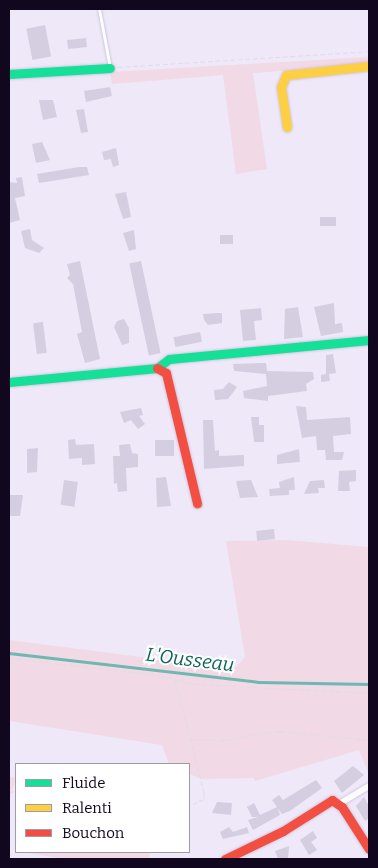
<!DOCTYPE html>
<style>
body{margin:0}
#map{position:relative;width:378px;height:868px;overflow:hidden;background:#eee8f9;font-family:Bitter,serif}
div>[style]{position:absolute}
.green>*{inset:0;background:#f1d9e6;transform-origin:0 0}
.stream>*{height:2.5px;margin:-1.25px;padding:0 1.25px;transform-origin:1.25px;border-radius:1.25px;background:#6fb8b2}
.building>*{inset:0;background:#d5cee0;transform-origin:0 0}
.path>*{height:1px;margin-top:-0.5px;transform-origin:0;background:repeating-linear-gradient(90deg,#dfdde2 0 5px,transparent 0 7.5px)}
.roads{filter:drop-shadow(0 0 1px #cdc6da) drop-shadow(0 0 1px #cdc6da)}
.lane>*{height:3px;margin:-1.5px;padding:0 1.5px;transform-origin:1.5px;border-radius:1.5px;background:#fcfcfe}
.street>*{height:6px;margin:-3px;padding:0 3px;transform-origin:3px;border-radius:3px;background:#fcfcfe}
.fast>*{height:9px;margin:-4.5px;padding:0 4.5px;transform-origin:4.5px;border-radius:4.5px;background:#16e098}
.slow>*{height:9px;margin:-4.5px;padding:0 4.5px;transform-origin:4.5px;border-radius:4.5px;background:#ffcf43}
.jam>*{height:9px;margin:-4.5px;padding:0 4.5px;transform-origin:4.5px;border-radius:4.5px;background:#f24e42}
span{translate:-50% -50%;white-space:nowrap;text-align:center;line-height:1.15;-webkit-text-stroke:4px #fff;paint-order:stroke}
.water-label{font-size:19px;color:#0c6559;font-style:italic}
.frame{position:absolute;inset:0;border:10px solid #11071f;pointer-events:none}
.legend{position:absolute;left:15px;top:763px;width:175px;height:90px;box-sizing:border-box;background:#fff;border:1px solid #a09ca5;margin:0;padding:6px 9px;list-style:none;font-size:15px;color:#11071f}
.legend li{display:flex;align-items:center;gap:10px;height:25px}
.legend b{width:25px;border:1px solid #a09ca5}
</style>
<div id="map">
<div class="green">
<div style="clip-path:polygon(369px 57px,369px 64px,253px 73px,267px 169px,236px 174px,223px 75px,112px 84px,110px 72px)"></div>
<div style="clip-path:polygon(286px 540px,369px 547px,369px 775px,359px 750px,255px 781px,254px 778px,201px 779px,189px 774px,189px 764px,169px 764px,162px 745px,9px 721px,9px 640px,234px 669px,245px 657px,226px 541px)"></div>
<div style="left:9px;top:776px;width:7px;height:74px;rotate:16deg"></div>
<div style="clip-path:polygon(21px 852px,150px 852px,149px 859px,66px 859px)"></div>
</div>
<div class="stream">
<div style="left:9px;top:653px;width:251px;rotate:6.6deg"></div>
<div style="left:258px;top:682px;width:111px;rotate:1deg"></div>
</div>
<div class="building">
<div style="left:45px;top:25px;width:32px;height:19px;rotate:79deg"></div>
<div style="left:86px;top:38px;width:9px;height:19px;rotate:84deg"></div>
<div style="clip-path:polygon(110px 87px,112px 96px,86px 102px,84px 91px)"></div>
<div style="clip-path:polygon(39px 100px,53px 100px,57px 117px,43px 120px)"></div>
<div style="clip-path:polygon(84px 109px,88px 132px,81px 133px,76px 110px)"></div>
<div style="clip-path:polygon(42px 142px,50px 160px,36px 163px,32px 144px)"></div>
<div style="clip-path:polygon(116px 148px,119px 165px,113px 167px,111px 159px,104px 160px,102px 152px)"></div>
<div style="clip-path:polygon(79px 167px,87px 167px,89px 175px,39px 183px,37px 174px)"></div>
<div style="clip-path:polygon(22px 177px,25px 196px,15px 198px,20px 220px,9px 223px,9px 182px,17px 183px,16px 178px)"></div>
<div style="clip-path:polygon(126px 192px,131px 217px,123px 219px,115px 194px)"></div>
<div style="left:336px;top:217px;width:9px;height:16px;rotate:90deg"></div>
<div style="clip-path:polygon(30px 229px,32px 240px,44px 248px,39px 253px,25px 248px,21px 231px)"></div>
<div style="clip-path:polygon(134px 230px,136px 249px,129px 251px,123px 233px)"></div>
<div style="left:233px;top:235px;width:9px;height:13px;rotate:90deg"></div>
<div style="clip-path:polygon(80px 261px,100px 359px,85px 363px,77px 334px,82px 332px,73px 284px,67px 278px,70px 275px,67px 264px)"></div>
<div style="left:141px;top:261px;width:94px;height:12px;rotate:78deg"></div>
<div style="clip-path:polygon(334px 303px,335px 324px,342px 323px,343px 332px,321px 336px,314px 307px)"></div>
<div style="clip-path:polygon(298px 307px,303px 337px,284px 339px,285px 309px)"></div>
<div style="clip-path:polygon(261px 308px,262px 320px,254px 321px,256px 340px,243px 341px,240px 310px)"></div>
<div style="clip-path:polygon(218px 313px,222px 313px,222px 323px,208px 325px,204px 320px,203px 314px)"></div>
<div style="clip-path:polygon(124px 319px,129px 328px,129px 343px,122px 345px,114px 327px,117px 321px)"></div>
<div style="left:43px;top:322px;width:31px;height:10px;rotate:83deg"></div>
<div style="left:200px;top:332px;width:10px;height:27px;rotate:79deg"></div>
<div style="clip-path:polygon(333px 354px,336px 373px,329px 374px,330px 381px,321px 382px,321px 375px,326px 374px,326px 355px)"></div>
<div style="clip-path:polygon(266px 363px,267px 371px,313px 372px,314px 379px,306px 384px,307px 391px,268px 396px,268px 401px,244px 398px,243px 391px,267px 386px,266px 374px,234px 371px,233px 364px)"></div>
<div style="clip-path:polygon(229px 382px,237px 387px,228px 399px,215px 400px,214px 390px,223px 389px)"></div>
<div style="clip-path:polygon(296px 406px,306px 407px,307px 420px,350px 417px,351px 434px,333px 436px,334px 452px,344px 452px,342px 460px,326px 460px,325px 450px,317px 450px,316px 436px,302px 438px)"></div>
<div style="clip-path:polygon(141px 408px,143px 415px,139px 416px,145px 424px,138px 429px,131px 420px,124px 423px,120px 412px)"></div>
<div style="clip-path:polygon(251px 417px,259px 417px,259px 425px,264px 425px,264px 442px,254px 442px)"></div>
<div style="clip-path:polygon(203px 420px,213px 420px,215px 451px,219px 450px,219px 456px,244px 455px,244px 466px,204px 469px)"></div>
<div style="clip-path:polygon(75px 439px,76px 445px,94px 444px,95px 464px,82px 465px,82px 458px,69px 459px,68px 440px)"></div>
<div style="left:174px;top:440px;width:16px;height:19px;rotate:90deg"></div>
<div style="clip-path:polygon(130px 444px,132px 453px,138px 454px,138px 467px,126px 468px,127px 491px,118px 492px,117px 483px,114px 484px,113px 456px,120px 456px,119px 445px)"></div>
<div style="clip-path:polygon(38px 448px,37px 472px,27px 473px,27px 449px)"></div>
<div style="clip-path:polygon(299px 449px,300px 462px,277px 464px,277px 455px)"></div>
<div style="clip-path:polygon(356px 470px,356px 481px,349px 482px,350px 491px,338px 491px,339px 471px)"></div>
<div style="clip-path:polygon(166px 477px,171px 506px,157px 507px,156px 478px)"></div>
<div style="clip-path:polygon(294px 477px,295px 490px,289px 490px,289px 495px,270px 496px,269px 489px,280px 488px,279px 482px)"></div>
<div style="left:64px;top:480px;width:14px;height:25px;rotate:8deg"></div>
<div style="clip-path:polygon(251px 480px,258px 497px,240px 498px,236px 481px)"></div>
<div style="clip-path:polygon(324px 480px,325px 488px,318px 488px,319px 493px,304px 494px,310px 481px)"></div>
<div style="clip-path:polygon(9px 495px,23px 495px,20px 516px,9px 516px)"></div>
<div style="left:274px;top:529px;width:10px;height:18px;rotate:84deg"></div>
<div style="clip-path:polygon(353px 766px,364px 775px,342px 793px,334px 781px)"></div>
<div style="clip-path:polygon(316px 780px,322px 788px,290px 811px,282px 814px,278px 809px,280px 815px,253px 830px,248px 820px,258px 817px,252px 817px,247px 807px,254px 803px,260px 815px,277px 807px,272px 800px,279px 795px,283px 800px)"></div>
<div style="clip-path:polygon(364px 797px,369px 806px,369px 818px,365px 821px,356px 806px)"></div>
<div style="clip-path:polygon(217px 802px,232px 803px,231px 815px,212px 813px)"></div>
<div style="clip-path:polygon(229px 827px,233px 832px,247px 827px,249px 833px,223px 839px,220px 832px)"></div>
<div style="clip-path:polygon(313px 831px,317px 838px,311px 842px,317px 850px,309px 855px,300px 840px)"></div>
<div style="clip-path:polygon(289px 846px,288px 859px,278px 859px,275px 851px)"></div>
</div>
<div class="path">
<div style="left:118px;top:67px;width:252px;rotate:-3.6deg"></div>
<div style="left:9px;top:658px;width:152px;rotate:6.4deg"></div>
<div style="left:160px;top:675px;width:35px;rotate:15deg"></div>
<div style="left:194px;top:684px;width:175px;rotate:2.9deg"></div>
<div style="left:175px;top:679px;width:117px;rotate:75.6deg"></div>
<div style="left:204px;top:792px;width:7px;rotate:90deg"></div>
<div style="left:204px;top:799px;width:17px;rotate:155deg"></div>
<div style="left:189px;top:739px;width:34px;rotate:2deg"></div>
<div style="left:223px;top:740px;width:58px;rotate:-9deg"></div>
<div style="left:280px;top:731px;width:89px;rotate:5.8deg"></div>
<div style="left:9px;top:792px;width:7px;rotate:-8deg"></div>
</div>
<div class="roads">
<div class="lane">
<div style="left:99px;top:9px;width:60px;rotate:79.4deg"></div>
</div>
<div class="street">
<div style="left:339px;top:804px;width:35px;rotate:-31deg"></div>
</div>
<div class="fast">
<div style="left:9px;top:74px;width:101px;rotate:-3.4deg"></div>
<div style="left:9px;top:382px;width:149px;rotate:-5.4deg"></div>
<div style="left:157px;top:368px;width:15px;rotate:-37deg"></div>
<div style="left:169px;top:359px;width:201px;rotate:-5.4deg"></div>
</div>
<div class="slow">
<div style="left:287px;top:127px;width:40px;rotate:-98.5deg"></div>
<div style="left:281px;top:87px;width:13px;rotate:-67deg"></div>
<div style="left:286px;top:75px;width:83px;rotate:-6.2deg"></div>
</div>
<div class="jam">
<div style="left:157px;top:368px;width:10px;rotate:29deg"></div>
<div style="left:166px;top:373px;width:134px;rotate:76.6deg"></div>
<div style="left:225px;top:859px;width:64px;rotate:-25.8deg"></div>
<div style="left:283px;top:831px;width:58px;rotate:-32.3deg"></div>
<div style="left:332px;top:800px;width:12px;rotate:35deg"></div>
<div style="left:342px;top:807px;width:50px;rotate:57.3deg"></div>
</div>
</div>
<div class="water-label">
<span style="left:190px;top:660px;rotate:7deg">L'Ousseau</span>
</div>
<div class="frame"></div>
<ul class="legend">
<li><b style="height:6px;background:#16e098"></b>Fluide</li>
<li><b style="height:6px;background:#ffcf43"></b>Ralenti</li>
<li><b style="height:6px;background:#f24e42"></b>Bouchon</li>
</ul>
</div>
